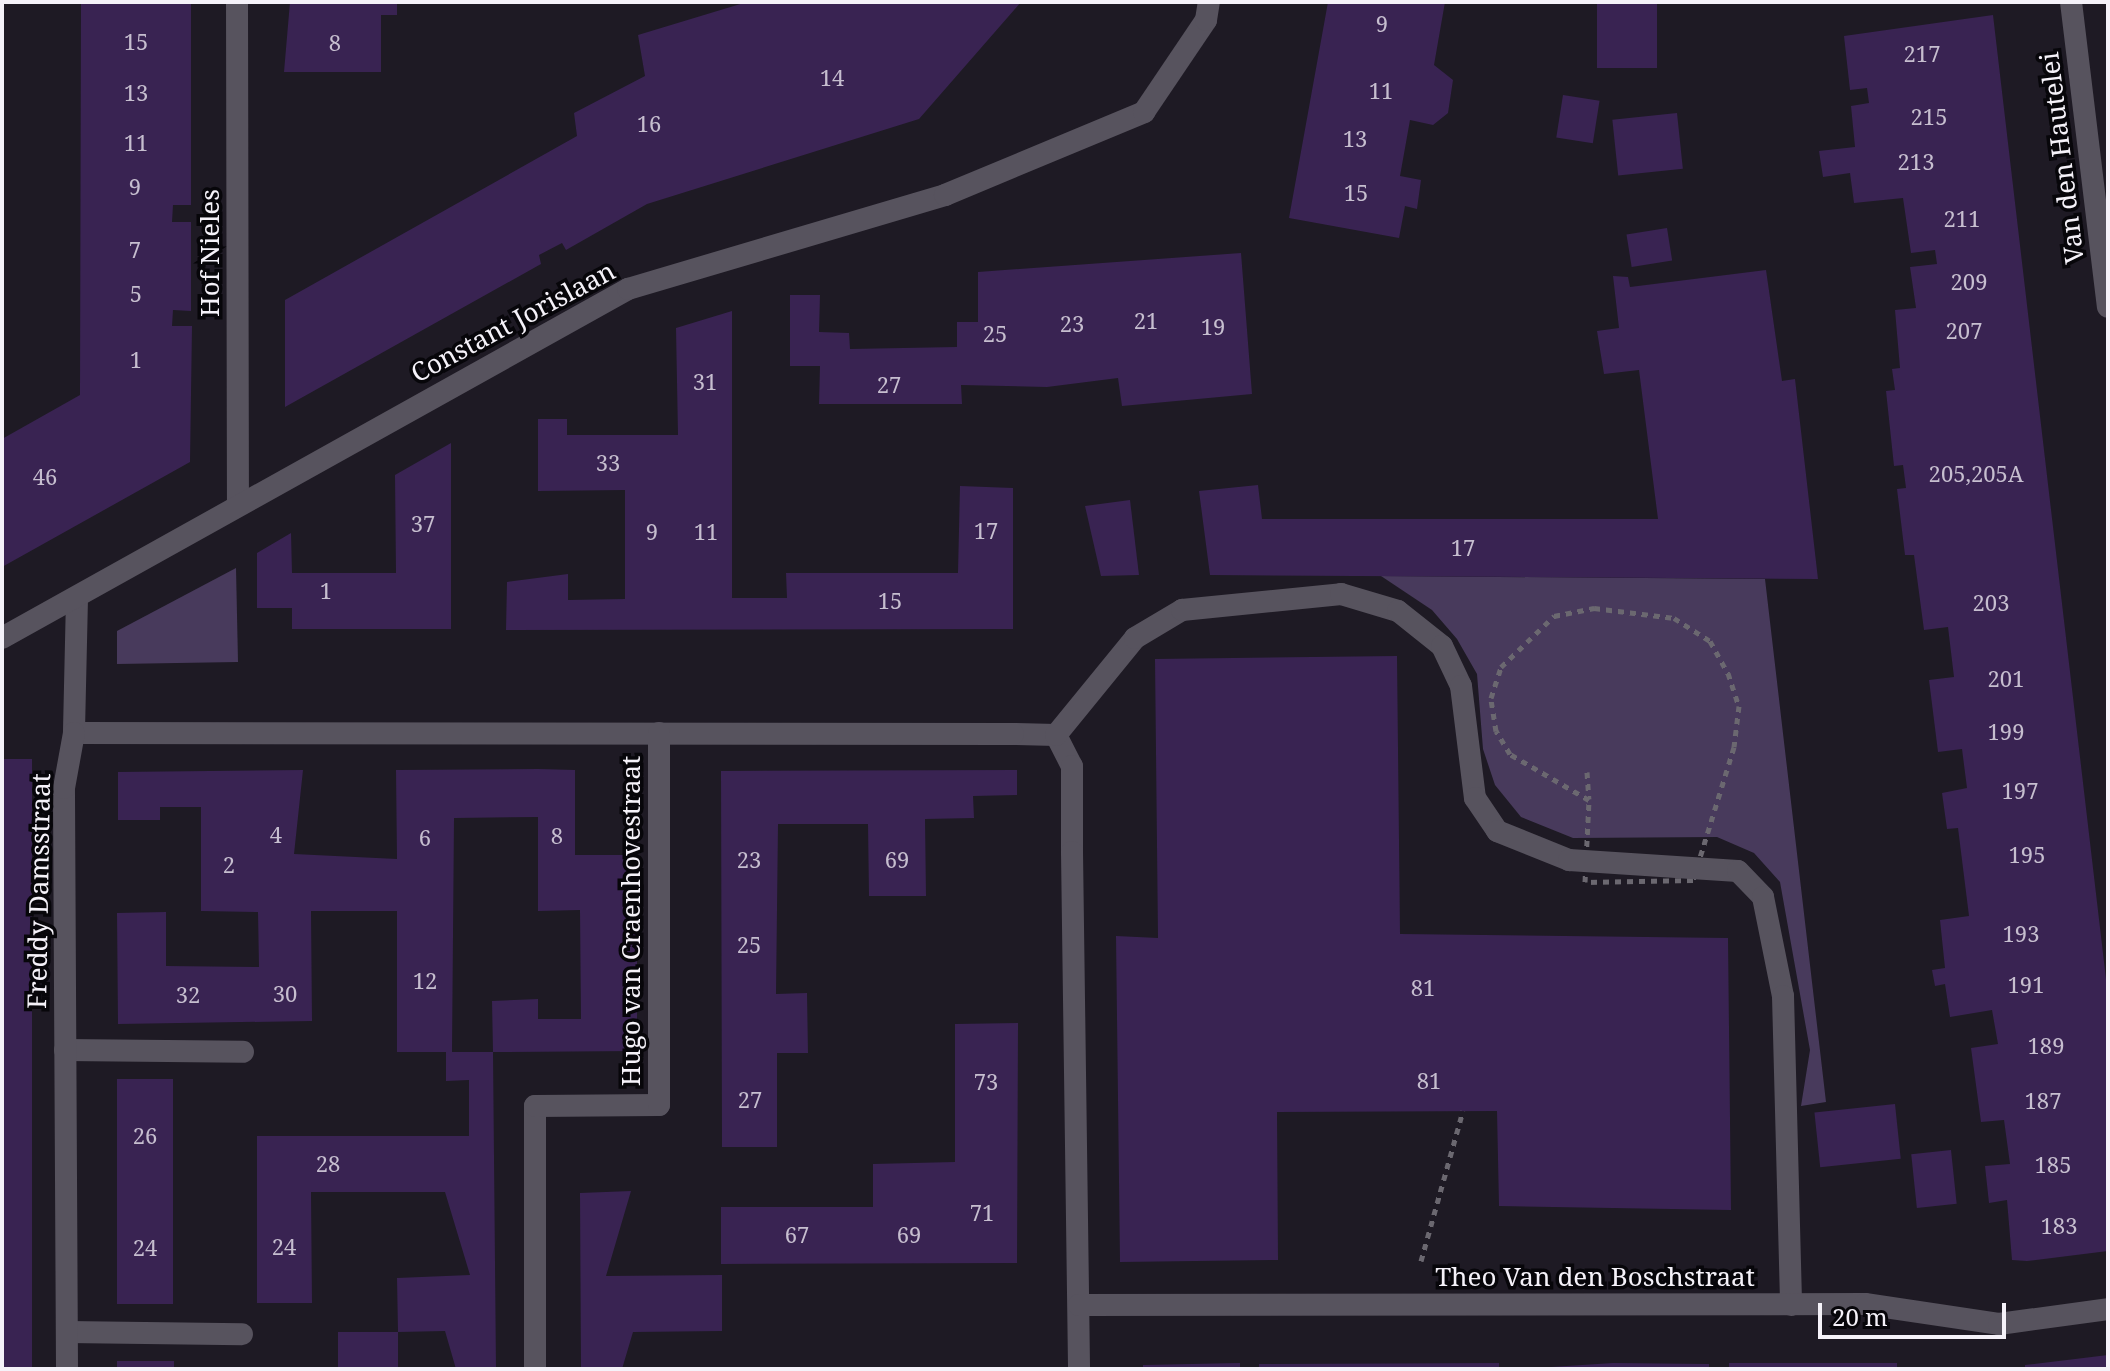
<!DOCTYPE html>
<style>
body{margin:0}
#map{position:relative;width:2110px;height:1371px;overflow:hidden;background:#1e1a24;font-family:"Noto Serif",serif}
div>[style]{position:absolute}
.green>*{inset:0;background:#483a5c}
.building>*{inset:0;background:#392352;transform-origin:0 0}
.path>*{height:5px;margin-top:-2.5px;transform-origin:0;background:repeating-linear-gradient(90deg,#6b6870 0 6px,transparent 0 12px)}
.service>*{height:22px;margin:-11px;padding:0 11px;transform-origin:11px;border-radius:11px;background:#57535e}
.minor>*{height:22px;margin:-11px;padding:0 11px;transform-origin:11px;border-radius:11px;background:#57535e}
span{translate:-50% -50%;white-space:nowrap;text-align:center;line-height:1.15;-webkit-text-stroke:7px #07060a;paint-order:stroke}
.number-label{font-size:22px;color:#c6becf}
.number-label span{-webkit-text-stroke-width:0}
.street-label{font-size:26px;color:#f5f2f9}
.frame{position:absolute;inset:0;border:4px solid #f5f2f9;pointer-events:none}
.scale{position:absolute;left:1818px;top:1303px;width:188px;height:36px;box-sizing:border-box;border:4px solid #f5f2f9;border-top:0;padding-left:10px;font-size:24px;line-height:28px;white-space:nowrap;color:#f5f2f9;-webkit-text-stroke:6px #07060a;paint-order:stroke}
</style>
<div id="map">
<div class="green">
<div style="clip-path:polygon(236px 568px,238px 662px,117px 664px,117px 631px)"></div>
<div style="clip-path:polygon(1381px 576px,1765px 579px,1826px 1102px,1801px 1106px,1810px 1050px,1780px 882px,1754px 853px,1717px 837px,1573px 838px,1521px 817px,1495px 785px,1483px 749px,1477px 674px,1457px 639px,1432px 610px)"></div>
</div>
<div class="building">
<div style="clip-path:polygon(81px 2px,191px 2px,191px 205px,173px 205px,172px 222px,191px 222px,191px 311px,173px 310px,172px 326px,192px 326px,190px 462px,2px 567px,2px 439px,80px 395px)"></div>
<div style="clip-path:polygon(290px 2px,397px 2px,397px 15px,381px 15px,381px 72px,284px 72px)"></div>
<div style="clip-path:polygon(747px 2px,1021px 2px,919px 119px,647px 204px,566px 250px,562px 243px,539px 255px,541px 264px,285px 407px,285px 300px,577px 136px,574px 113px,645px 76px,638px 35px)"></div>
<div style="clip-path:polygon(1328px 2px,1445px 2px,1434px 65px,1453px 80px,1448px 113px,1433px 125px,1410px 120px,1400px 176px,1421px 180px,1417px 209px,1405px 206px,1399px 238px,1289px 218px)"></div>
<div style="left:1597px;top:2px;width:60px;height:66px"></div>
<div style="clip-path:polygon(1993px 15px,2108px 996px,2108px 1251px,2027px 1261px,2012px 1260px,2007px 1200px,1989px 1203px,1985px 1166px,2010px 1164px,2004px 1120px,1981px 1122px,1971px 1048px,1998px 1044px,1992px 1010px,1950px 1017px,1945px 984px,1935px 986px,1932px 970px,1945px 968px,1940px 920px,1969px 916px,1958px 828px,1947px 829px,1942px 793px,1967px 788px,1962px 749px,1938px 752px,1929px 680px,1954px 677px,1948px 627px,1924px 630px,1914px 555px,1905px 555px,1897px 489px,1906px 488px,1903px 465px,1894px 466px,1886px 391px,1895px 390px,1892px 369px,1900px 368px,1895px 310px,1916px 308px,1910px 267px,1937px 264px,1935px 250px,1911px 253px,1903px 198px,1854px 203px,1850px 173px,1823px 177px,1819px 151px,1855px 147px,1851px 106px,1869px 103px,1867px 88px,1850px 90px,1844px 36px)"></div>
<div style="left:1563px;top:95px;width:37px;height:43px;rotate:9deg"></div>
<div style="left:1677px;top:113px;width:56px;height:65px;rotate:84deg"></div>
<div style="left:1667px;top:228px;width:33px;height:41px;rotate:81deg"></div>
<div style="clip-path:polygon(1241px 253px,1252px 394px,1122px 406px,1118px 378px,1047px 387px,961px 385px,962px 404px,819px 404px,820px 366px,790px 366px,790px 295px,820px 295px,819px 332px,849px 333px,850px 349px,957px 347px,957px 322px,978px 322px,978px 272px)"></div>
<div style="clip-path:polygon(1766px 270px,1782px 381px,1795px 379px,1818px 579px,1210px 575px,1199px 491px,1258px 485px,1262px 519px,1658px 519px,1639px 370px,1604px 374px,1597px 331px,1619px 328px,1613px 276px,1628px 277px,1630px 287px)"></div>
<div style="clip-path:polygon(732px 311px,732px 598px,787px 598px,786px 573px,958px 573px,960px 486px,1013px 488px,1013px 629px,506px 630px,507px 582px,568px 574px,568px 600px,625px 599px,625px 490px,538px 491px,538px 419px,567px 419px,567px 435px,678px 435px,676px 328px)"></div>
<div style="clip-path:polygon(451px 443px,451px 629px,292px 629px,292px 608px,257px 608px,257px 553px,291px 533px,292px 573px,396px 573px,395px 475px)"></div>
<div style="clip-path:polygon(1130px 500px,1139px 575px,1101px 576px,1085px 506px)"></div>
<div style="clip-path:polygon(1397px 656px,1400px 934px,1728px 938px,1731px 1210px,1499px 1206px,1497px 1111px,1277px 1112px,1278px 1260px,1120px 1262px,1116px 936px,1158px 938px,1155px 659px)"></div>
<div style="left:2px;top:759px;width:30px;height:610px"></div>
<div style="clip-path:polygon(303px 770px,294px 854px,397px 859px,396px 770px,538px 769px,575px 770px,575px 855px,637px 855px,637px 1051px,493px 1052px,492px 1001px,538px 999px,538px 1019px,581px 1019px,580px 910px,538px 911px,538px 817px,454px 818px,452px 1052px,493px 1052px,496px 1369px,456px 1369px,445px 1331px,398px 1332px,397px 1278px,470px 1275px,445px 1192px,311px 1192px,312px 1303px,257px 1303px,257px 1136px,469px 1136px,469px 1080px,446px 1081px,446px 1052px,397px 1052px,397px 911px,311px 911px,312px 1021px,118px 1024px,117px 913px,166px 912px,166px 966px,259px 967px,258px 912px,201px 911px,201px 807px,160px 807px,160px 820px,118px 820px,118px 772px)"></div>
<div style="clip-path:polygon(1017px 770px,1017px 795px,973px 796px,974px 818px,925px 819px,926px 896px,869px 896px,868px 824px,778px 824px,776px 994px,807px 993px,808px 1053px,777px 1053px,777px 1147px,722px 1147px,721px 771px)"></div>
<div style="clip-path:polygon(1018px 1023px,1017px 1263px,721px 1264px,721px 1207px,873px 1207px,873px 1164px,955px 1162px,955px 1024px)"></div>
<div style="left:117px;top:1079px;width:56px;height:225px"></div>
<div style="left:1895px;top:1104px;width:55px;height:81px;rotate:84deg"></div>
<div style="left:1951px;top:1150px;width:54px;height:40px;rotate:84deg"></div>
<div style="clip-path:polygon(631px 1191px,606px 1276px,722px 1275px,722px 1331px,633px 1332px,622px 1369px,581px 1369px,580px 1193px)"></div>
<div style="left:338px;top:1332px;width:60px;height:37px"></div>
<div style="clip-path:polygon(2108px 1355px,2108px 1369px,2025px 1369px,2025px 1365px)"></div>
<div style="left:117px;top:1361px;width:57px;height:8px"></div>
<div style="clip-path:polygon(1240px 1363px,1240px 1369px,1143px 1369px,1143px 1365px)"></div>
<div style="clip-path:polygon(1499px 1363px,1499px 1369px,1259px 1369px,1259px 1364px)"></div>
<div style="clip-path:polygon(1613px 1363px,1709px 1364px,1709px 1369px,1519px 1369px)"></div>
<div style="left:1729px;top:1363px;width:168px;height:6px"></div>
</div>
<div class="path">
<div style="left:1594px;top:608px;width:81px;rotate:7.1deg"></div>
<div style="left:1674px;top:618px;width:43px;rotate:32.6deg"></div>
<div style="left:1710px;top:641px;width:37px;rotate:61deg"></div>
<div style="left:1728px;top:673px;width:35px;rotate:72deg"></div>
<div style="left:1739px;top:706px;width:41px;rotate:97deg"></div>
<div style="left:1734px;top:747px;width:139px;rotate:107.1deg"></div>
<div style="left:1693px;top:880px;width:108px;rotate:178.9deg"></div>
<div style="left:1585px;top:882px;width:82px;rotate:-87.2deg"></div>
<div style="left:1589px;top:800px;width:91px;rotate:-149.8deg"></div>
<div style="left:1510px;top:754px;width:27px;rotate:-121deg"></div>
<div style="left:1496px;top:731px;width:33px;rotate:-99deg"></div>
<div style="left:1491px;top:698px;width:33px;rotate:-72deg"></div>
<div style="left:1501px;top:667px;width:74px;rotate:-43.9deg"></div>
<div style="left:1554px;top:616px;width:41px;rotate:-11.3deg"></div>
<div style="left:1587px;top:772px;width:27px;rotate:86deg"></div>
<div style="left:1421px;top:1261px;width:156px;rotate:-74.4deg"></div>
</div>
<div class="service">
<div style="left:1013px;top:734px;width:43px;rotate:1.3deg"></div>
<div style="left:1056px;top:735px;width:35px;rotate:63deg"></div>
<div style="left:1072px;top:766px;width:86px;rotate:90deg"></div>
<div style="left:1056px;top:735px;width:125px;rotate:-50.8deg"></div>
<div style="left:1135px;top:638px;width:55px;rotate:-30.8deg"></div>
<div style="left:1182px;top:610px;width:160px;rotate:-5.7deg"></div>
<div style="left:1341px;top:594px;width:59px;rotate:16.6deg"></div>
<div style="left:1398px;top:611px;width:56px;rotate:38.5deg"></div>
<div style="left:1442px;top:646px;width:44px;rotate:64.6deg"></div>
<div style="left:1461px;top:686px;width:113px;rotate:82.9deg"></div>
<div style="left:1475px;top:798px;width:40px;rotate:56deg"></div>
<div style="left:1497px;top:831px;width:78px;rotate:21.9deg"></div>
<div style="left:1569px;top:860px;width:169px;rotate:3.7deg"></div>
<div style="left:1738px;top:871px;width:36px;rotate:46deg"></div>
<div style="left:1763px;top:897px;width:101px;rotate:78.6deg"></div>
<div style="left:1783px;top:996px;width:309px;rotate:88.5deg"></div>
</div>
<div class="minor">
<div style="left:237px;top:2px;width:502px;rotate:89.89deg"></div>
<div style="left:2071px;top:2px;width:307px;rotate:83.1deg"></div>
<div style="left:77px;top:598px;width:135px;rotate:91.3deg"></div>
<div style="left:74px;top:733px;width:939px;rotate:0.06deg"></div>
<div style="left:2px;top:638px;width:717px;rotate:-29.14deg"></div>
<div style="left:628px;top:289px;width:331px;rotate:-16.5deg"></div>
<div style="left:945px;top:195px;width:216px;rotate:-22.6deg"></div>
<div style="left:1144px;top:112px;width:111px;rotate:-56deg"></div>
<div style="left:1206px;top:20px;width:18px;rotate:-81deg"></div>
<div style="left:1072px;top:852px;width:517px;rotate:89.22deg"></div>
<div style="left:65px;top:1050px;width:178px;rotate:0.6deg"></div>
<div style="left:1079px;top:1305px;width:786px;rotate:-0.07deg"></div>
<div style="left:1865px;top:1304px;width:135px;rotate:8.5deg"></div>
<div style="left:1999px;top:1324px;width:110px;rotate:-7.8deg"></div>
<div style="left:67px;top:1332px;width:175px;rotate:0.7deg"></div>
<div style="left:67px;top:1369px;width:581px;rotate:-90.3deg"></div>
<div style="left:64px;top:788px;width:56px;rotate:-79.7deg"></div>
<div style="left:535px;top:1369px;width:263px;rotate:-90deg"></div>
<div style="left:535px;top:1106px;width:124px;rotate:-0.5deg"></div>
<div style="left:659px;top:1105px;width:372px;rotate:-90deg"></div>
</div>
<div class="number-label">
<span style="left:1382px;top:24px">9</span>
<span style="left:136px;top:42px">15</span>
<span style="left:335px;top:43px">8</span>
<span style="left:1922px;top:54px">217</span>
<span style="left:832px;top:78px">14</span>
<span style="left:1381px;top:91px">11</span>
<span style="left:136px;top:93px">13</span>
<span style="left:1929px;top:117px">215</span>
<span style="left:649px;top:124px">16</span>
<span style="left:1355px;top:139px">13</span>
<span style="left:136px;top:143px">11</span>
<span style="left:1916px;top:162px">213</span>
<span style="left:135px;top:187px">9</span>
<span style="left:1356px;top:193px">15</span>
<span style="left:1962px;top:219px">211</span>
<span style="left:135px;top:250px">7</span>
<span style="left:1969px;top:282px">209</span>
<span style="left:136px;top:294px">5</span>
<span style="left:1146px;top:321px">21</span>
<span style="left:1072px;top:324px">23</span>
<span style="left:1213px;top:327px">19</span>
<span style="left:1964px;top:331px">207</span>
<span style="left:995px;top:334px">25</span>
<span style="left:136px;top:360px">1</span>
<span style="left:705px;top:382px">31</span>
<span style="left:889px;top:385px">27</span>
<span style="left:608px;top:463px">33</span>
<span style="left:1976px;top:474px">205,205A</span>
<span style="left:45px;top:477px">46</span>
<span style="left:423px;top:524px">37</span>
<span style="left:986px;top:531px">17</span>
<span style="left:652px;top:532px">9</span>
<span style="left:706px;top:532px">11</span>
<span style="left:1463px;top:548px">17</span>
<span style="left:326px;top:591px">1</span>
<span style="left:890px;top:601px">15</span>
<span style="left:1991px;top:603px">203</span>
<span style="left:2006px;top:679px">201</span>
<span style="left:2006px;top:732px">199</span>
<span style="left:2020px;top:791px">197</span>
<span style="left:276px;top:835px">4</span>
<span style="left:557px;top:836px">8</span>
<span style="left:425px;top:838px">6</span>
<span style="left:2027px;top:855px">195</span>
<span style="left:749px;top:860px">23</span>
<span style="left:897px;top:860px">69</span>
<span style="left:229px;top:865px">2</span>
<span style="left:2021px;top:934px">193</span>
<span style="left:749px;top:945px">25</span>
<span style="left:425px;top:981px">12</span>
<span style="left:2026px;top:985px">191</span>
<span style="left:1423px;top:988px">81</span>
<span style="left:285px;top:994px">30</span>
<span style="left:188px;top:995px">32</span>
<span style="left:2046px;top:1046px">189</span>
<span style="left:1429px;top:1081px">81</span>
<span style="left:986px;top:1082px">73</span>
<span style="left:750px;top:1100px">27</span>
<span style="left:2043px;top:1101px">187</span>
<span style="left:145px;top:1136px">26</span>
<span style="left:328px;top:1164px">28</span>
<span style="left:2053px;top:1165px">185</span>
<span style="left:982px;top:1213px">71</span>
<span style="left:2059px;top:1226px">183</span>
<span style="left:797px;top:1235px">67</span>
<span style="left:909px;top:1235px">69</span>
<span style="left:284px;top:1247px">24</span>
<span style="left:145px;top:1248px">24</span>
</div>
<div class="street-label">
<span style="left:2062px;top:158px;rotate:-97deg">Van den Hautelei</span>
<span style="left:210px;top:253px;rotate:-90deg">Hof Nieles</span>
<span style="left:513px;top:322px;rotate:-28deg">Constant Jorislaan</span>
<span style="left:39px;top:891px;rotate:-89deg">Freddy Damsstraat</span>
<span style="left:631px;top:921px;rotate:-90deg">Hugo van Craenhovestraat</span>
<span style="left:1595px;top:1277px">Theo Van den Boschstraat</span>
</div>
<div class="frame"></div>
<div class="scale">20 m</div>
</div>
